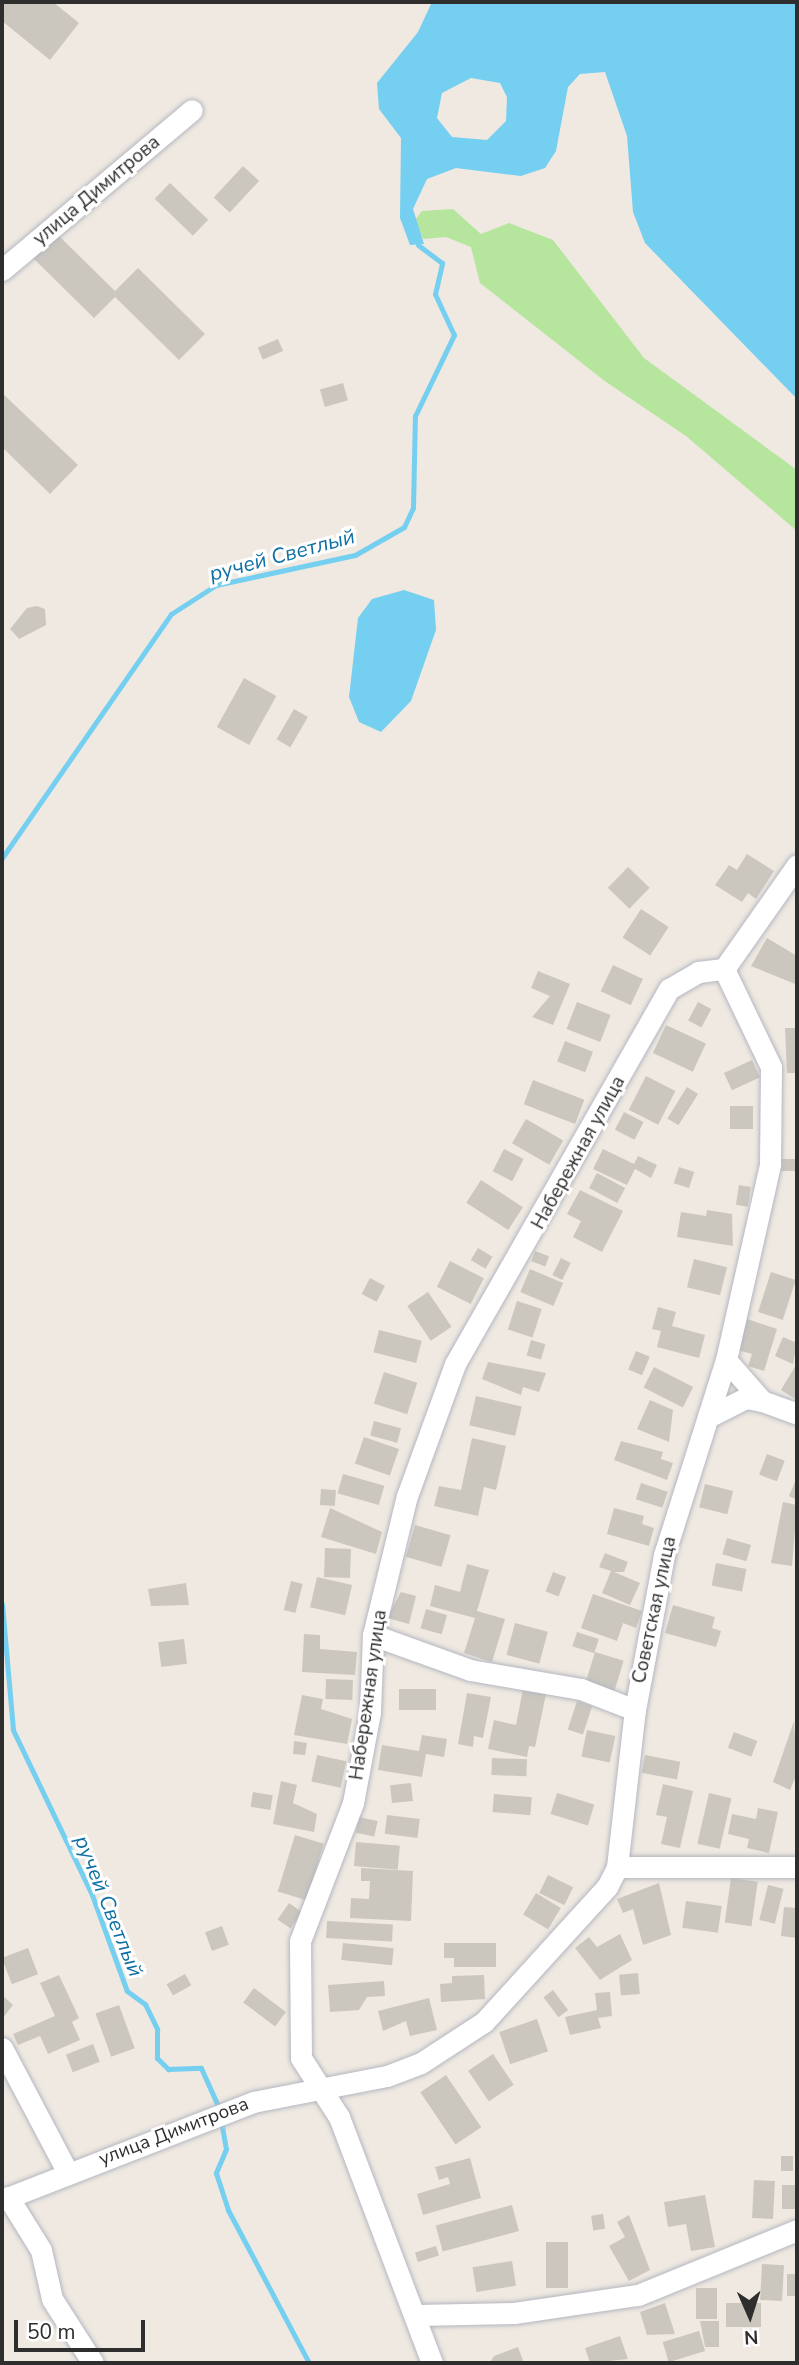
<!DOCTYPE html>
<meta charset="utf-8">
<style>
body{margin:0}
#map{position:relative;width:799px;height:2365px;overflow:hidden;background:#efe9e1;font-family:"Nunito Sans",sans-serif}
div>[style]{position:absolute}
.green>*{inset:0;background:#b6e59e}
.water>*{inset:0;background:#75cff0}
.stream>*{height:5px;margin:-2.5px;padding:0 2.5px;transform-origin:2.5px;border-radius:2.5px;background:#75cff0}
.building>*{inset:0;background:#cbc7bf;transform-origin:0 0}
.roads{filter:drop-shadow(0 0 2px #b4b7c1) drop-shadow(0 0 2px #b4b7c1)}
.minor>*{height:21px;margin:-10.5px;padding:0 10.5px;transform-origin:10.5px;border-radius:10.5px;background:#fff}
span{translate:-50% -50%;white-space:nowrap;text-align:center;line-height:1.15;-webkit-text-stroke:6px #fff;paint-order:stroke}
.street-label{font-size:19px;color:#2e2e2e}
.water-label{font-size:21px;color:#0d6fa3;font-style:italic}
.frame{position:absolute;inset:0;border:4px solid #2e2e2e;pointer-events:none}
.north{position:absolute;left:715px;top:2281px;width:70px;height:70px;-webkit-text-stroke:5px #fff;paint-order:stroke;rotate:177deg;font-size:19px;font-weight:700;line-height:28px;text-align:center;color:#2e2e2e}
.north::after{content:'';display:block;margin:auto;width:24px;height:32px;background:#2e2e2e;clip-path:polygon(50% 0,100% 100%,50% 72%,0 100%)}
.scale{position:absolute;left:14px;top:2320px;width:131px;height:32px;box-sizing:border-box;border:4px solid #2e2e2e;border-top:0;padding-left:9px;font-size:21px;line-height:24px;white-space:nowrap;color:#2e2e2e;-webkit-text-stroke:5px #fff;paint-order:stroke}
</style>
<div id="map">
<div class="green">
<div style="clip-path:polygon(453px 209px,481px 234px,509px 223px,553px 240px,644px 358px,797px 470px,797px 531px,686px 436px,606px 382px,480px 283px,471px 247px,446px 237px,423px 239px,415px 220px,422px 211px)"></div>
</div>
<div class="water">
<div style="clip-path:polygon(evenodd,432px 2px,797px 2px,797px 399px,645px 243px,633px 212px,627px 136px,605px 72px,580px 74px,568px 87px,556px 151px,545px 168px,521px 176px,456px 168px,427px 179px,413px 209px,424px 244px,410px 245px,400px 218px,401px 138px,379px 109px,377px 83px,418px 32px,432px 2px,471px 78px,500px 83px,507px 97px,506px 121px,487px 140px,452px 137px,437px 118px,442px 93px,471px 78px)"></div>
<div style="clip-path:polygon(404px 590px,434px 600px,436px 630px,411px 701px,381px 732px,359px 722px,349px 697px,358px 618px,372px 599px)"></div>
</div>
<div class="stream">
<div style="left:2px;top:858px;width:297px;rotate:-55.3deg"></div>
<div style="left:171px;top:614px;width:54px;rotate:-32.8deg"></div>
<div style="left:216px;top:585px;width:142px;rotate:-12.2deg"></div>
<div style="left:355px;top:555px;width:56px;rotate:-29.7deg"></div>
<div style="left:404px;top:527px;width:21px;rotate:-65deg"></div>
<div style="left:413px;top:508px;width:92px;rotate:-88.8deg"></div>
<div style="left:415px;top:416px;width:90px;rotate:-64.3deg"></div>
<div style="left:454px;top:335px;width:45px;rotate:-114.9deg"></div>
<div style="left:435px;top:294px;width:32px;rotate:-77deg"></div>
<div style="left:442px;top:263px;width:30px;rotate:-143deg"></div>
<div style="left:2px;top:1604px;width:126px;rotate:85deg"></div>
<div style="left:13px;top:1730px;width:183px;rotate:64.4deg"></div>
<div style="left:92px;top:1895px;width:102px;rotate:70deg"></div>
<div style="left:127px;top:1991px;width:22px;rotate:36deg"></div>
<div style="left:145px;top:2004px;width:28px;rotate:64deg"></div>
<div style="left:157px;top:2029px;width:29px;rotate:90deg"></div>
<div style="left:157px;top:2058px;width:16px;rotate:45deg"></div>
<div style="left:168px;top:2069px;width:33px;rotate:-2deg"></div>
<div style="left:201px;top:2068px;width:44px;rotate:65.8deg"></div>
<div style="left:221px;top:2121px;width:28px;rotate:80deg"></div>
<div style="left:226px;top:2149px;width:26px;rotate:113deg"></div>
<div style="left:216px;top:2173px;width:39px;rotate:72deg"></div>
<div style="left:228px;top:2210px;width:173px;rotate:62.1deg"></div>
</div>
<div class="building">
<div style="clip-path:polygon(2px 2px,53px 2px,79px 23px,50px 60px,2px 21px)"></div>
<div style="left:243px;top:166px;width:22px;height:43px;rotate:43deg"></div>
<div style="left:170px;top:183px;width:53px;height:22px;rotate:44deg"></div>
<div style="clip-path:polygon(57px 234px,115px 291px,138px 268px,205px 334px,179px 360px,115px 297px,94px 318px,33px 258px)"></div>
<div style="left:278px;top:339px;width:13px;height:22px;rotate:67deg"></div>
<div style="left:343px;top:383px;width:18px;height:24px;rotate:74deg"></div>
<div style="clip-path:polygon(2px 393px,78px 465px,50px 494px,2px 447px)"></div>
<div style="clip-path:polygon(37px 606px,45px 609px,46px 625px,19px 639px,10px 629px,27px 608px)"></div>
<div style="left:244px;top:678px;width:37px;height:56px;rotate:29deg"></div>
<div style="left:294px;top:709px;width:16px;height:35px;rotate:30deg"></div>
<div style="clip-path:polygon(747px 854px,774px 871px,756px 899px,748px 893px,742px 902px,715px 885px,729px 865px,737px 870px)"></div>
<div style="left:628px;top:867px;width:30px;height:29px;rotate:44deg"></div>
<div style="left:641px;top:909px;width:33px;height:34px;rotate:33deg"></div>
<div style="clip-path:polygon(767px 938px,797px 956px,795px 984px,751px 966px)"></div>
<div style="left:613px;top:965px;width:33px;height:29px;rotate:25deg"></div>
<div style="clip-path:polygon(538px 971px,570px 984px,553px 1025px,532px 1017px,550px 996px,531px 988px)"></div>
<div style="left:577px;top:1002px;width:36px;height:29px;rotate:21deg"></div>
<div style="left:698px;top:1002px;width:15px;height:21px;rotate:28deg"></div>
<div style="left:666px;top:1025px;width:44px;height:31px;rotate:25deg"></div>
<div style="clip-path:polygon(785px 1028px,797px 1028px,797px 1073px,787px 1073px)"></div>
<div style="left:565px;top:1041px;width:30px;height:22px;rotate:21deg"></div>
<div style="left:752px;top:1060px;width:19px;height:31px;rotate:65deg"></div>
<div style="left:646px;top:1076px;width:33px;height:38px;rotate:27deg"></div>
<div style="left:533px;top:1080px;width:55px;height:26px;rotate:21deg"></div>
<div style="left:687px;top:1087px;width:13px;height:37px;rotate:32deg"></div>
<div style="left:730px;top:1106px;width:23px;height:23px"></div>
<div style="left:624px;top:1112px;width:22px;height:20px;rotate:27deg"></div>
<div style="left:526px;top:1119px;width:43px;height:28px;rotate:30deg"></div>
<div style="left:504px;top:1149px;width:22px;height:25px;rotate:27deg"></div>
<div style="clip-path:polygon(603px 1149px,634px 1164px,638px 1156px,657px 1165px,651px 1178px,635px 1169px,627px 1185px,593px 1169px)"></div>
<div style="left:797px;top:1159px;width:12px;height:19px;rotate:90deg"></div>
<div style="left:679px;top:1167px;width:16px;height:17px;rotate:18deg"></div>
<div style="left:597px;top:1173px;width:32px;height:17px;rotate:28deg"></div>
<div style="left:481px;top:1180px;width:50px;height:27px;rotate:33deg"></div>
<div style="left:739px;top:1185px;width:12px;height:20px;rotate:9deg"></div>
<div style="clip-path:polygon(580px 1190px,623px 1211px,602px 1252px,573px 1237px,581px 1221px,567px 1214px)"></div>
<div style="clip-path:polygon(707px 1210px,732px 1214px,733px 1246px,677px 1237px,681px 1212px,706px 1216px)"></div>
<div style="left:478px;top:1248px;width:17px;height:14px;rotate:31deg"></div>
<div style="left:535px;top:1251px;width:15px;height:11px;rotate:20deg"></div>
<div style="left:561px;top:1258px;width:11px;height:19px;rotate:27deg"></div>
<div style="left:694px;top:1259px;width:34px;height:29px;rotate:14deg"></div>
<div style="left:450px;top:1261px;width:38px;height:29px;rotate:27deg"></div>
<div style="left:530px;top:1269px;width:36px;height:25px;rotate:23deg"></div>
<div style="left:771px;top:1272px;width:26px;height:42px;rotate:18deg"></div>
<div style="left:370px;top:1278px;width:17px;height:18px;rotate:28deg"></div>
<div style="left:428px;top:1292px;width:42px;height:25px;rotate:56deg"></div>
<div style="left:517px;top:1301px;width:26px;height:30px;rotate:18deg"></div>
<div style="clip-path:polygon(658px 1307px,676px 1312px,672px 1326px,705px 1335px,699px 1358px,657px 1347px,661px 1331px,652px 1329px)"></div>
<div style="clip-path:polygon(747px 1319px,777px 1329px,764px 1371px,748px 1366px,752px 1354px,737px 1350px)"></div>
<div style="left:379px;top:1330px;width:44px;height:23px;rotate:14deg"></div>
<div style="clip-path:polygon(783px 1337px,797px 1343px,793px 1364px,775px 1356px)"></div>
<div style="left:531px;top:1340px;width:15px;height:16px;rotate:16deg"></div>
<div style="left:636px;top:1351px;width:15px;height:20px;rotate:23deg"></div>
<div style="clip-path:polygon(488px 1362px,546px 1373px,539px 1392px,523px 1387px,521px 1395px,482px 1379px)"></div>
<div style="clip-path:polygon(797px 1363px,797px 1400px,781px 1390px)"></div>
<div style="left:654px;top:1367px;width:44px;height:23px;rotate:27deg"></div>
<div style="left:384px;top:1372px;width:35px;height:33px;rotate:18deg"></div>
<div style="left:476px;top:1396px;width:47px;height:30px;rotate:13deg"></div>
<div style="clip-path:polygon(650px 1400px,673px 1410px,669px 1442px,637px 1429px)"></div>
<div style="left:374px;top:1421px;width:28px;height:15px;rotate:15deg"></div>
<div style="left:364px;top:1437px;width:37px;height:28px;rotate:19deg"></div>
<div style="clip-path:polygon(472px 1438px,506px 1446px,496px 1490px,484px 1487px,478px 1516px,434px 1506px,439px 1486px,461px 1490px)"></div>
<div style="clip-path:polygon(621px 1441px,663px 1452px,661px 1459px,673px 1463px,667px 1480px,614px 1460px)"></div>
<div style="left:767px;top:1454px;width:19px;height:22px;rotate:21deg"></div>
<div style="left:343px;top:1474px;width:43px;height:20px;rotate:16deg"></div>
<div style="clip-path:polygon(797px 1477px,797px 1500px,789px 1496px)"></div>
<div style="left:641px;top:1483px;width:28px;height:17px;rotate:18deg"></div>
<div style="left:705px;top:1484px;width:29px;height:24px;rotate:14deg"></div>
<div style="left:321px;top:1489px;width:15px;height:16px;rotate:4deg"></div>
<div style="clip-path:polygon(783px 1502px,797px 1505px,792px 1566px,771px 1563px)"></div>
<div style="clip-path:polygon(330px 1508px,382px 1532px,376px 1554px,321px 1537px)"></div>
<div style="clip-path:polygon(614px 1508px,644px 1516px,642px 1524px,654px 1528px,649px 1546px,607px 1534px)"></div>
<div style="left:415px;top:1525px;width:37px;height:33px;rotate:16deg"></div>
<div style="left:727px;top:1538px;width:25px;height:17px;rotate:16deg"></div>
<div style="left:351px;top:1549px;width:29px;height:26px;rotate:92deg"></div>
<div style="clip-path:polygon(605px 1553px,628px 1562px,624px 1572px,614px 1572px,640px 1583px,630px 1605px,602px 1593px,611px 1571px,599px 1567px)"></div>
<div style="left:716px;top:1563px;width:31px;height:23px;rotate:11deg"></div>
<div style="clip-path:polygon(467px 1564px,489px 1570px,477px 1611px,505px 1619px,492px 1662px,464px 1653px,475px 1618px,430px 1606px,435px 1585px,460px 1592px)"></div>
<div style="left:553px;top:1572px;width:14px;height:21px;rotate:21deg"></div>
<div style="left:317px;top:1577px;width:36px;height:31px;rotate:13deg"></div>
<div style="left:291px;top:1581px;width:12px;height:30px;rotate:14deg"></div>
<div style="clip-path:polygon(186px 1583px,189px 1605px,151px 1606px,148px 1589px)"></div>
<div style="clip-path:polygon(401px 1592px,416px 1596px,409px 1624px,387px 1618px)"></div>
<div style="clip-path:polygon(593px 1594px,642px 1611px,636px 1628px,623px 1623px,617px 1641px,581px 1628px)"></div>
<div style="clip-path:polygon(673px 1605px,715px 1617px,712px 1628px,721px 1631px,716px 1647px,665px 1633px)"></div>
<div style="left:426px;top:1609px;width:22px;height:20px;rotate:16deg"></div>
<div style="left:515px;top:1623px;width:34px;height:33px;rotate:15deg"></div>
<div style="left:577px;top:1632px;width:23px;height:15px;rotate:18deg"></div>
<div style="clip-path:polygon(304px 1634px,320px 1635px,320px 1649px,357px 1652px,355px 1675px,302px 1672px)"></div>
<div style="left:184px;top:1639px;width:25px;height:26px;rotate:83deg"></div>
<div style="left:595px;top:1652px;width:30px;height:34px;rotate:17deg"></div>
<div style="left:326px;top:1679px;width:27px;height:20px;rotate:2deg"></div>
<div style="left:399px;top:1689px;width:37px;height:21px"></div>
<div style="clip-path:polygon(523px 1689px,546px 1694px,535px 1747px,529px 1746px,527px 1757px,488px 1749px,494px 1720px,516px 1725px)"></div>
<div style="clip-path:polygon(467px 1693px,491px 1697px,483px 1738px,474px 1736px,473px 1747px,458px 1744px)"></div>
<div style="clip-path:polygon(302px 1695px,323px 1699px,321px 1709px,352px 1719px,347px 1744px,294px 1735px)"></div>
<div style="left:577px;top:1701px;width:16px;height:30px;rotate:18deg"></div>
<div style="clip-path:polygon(794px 1721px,797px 1774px,790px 1790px,773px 1782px)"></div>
<div style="left:587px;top:1730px;width:29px;height:27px;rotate:12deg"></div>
<div style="left:734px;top:1732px;width:25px;height:17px;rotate:21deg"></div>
<div style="clip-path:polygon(422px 1735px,447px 1739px,444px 1757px,426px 1754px,422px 1777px,378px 1770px,382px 1745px,419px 1751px)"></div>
<div style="clip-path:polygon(294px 1741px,307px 1743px,305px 1755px,293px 1754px)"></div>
<div style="left:317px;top:1755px;width:30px;height:27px;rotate:12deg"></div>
<div style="left:645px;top:1755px;width:36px;height:18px;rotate:11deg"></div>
<div style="left:492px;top:1758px;width:35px;height:17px;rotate:2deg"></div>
<div style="clip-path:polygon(281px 1781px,297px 1785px,293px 1803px,317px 1814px,314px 1832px,273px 1824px)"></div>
<div style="left:411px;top:1783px;width:18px;height:21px;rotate:84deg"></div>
<div style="clip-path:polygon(663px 1784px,693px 1791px,680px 1848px,661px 1844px,667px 1817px,656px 1815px)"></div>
<div style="left:253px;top:1792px;width:20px;height:15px;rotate:9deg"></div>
<div style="left:557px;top:1793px;width:39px;height:22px;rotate:17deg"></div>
<div style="left:709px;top:1793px;width:23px;height:52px;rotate:13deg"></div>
<div style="left:494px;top:1794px;width:38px;height:18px;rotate:5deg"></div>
<div style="clip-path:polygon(758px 1808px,778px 1812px,769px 1853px,747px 1848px,749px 1839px,728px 1834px,732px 1814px,756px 1819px)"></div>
<div style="left:387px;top:1815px;width:33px;height:19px;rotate:7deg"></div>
<div style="left:359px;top:1817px;width:19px;height:16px;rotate:12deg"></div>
<div style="left:295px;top:1835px;width:30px;height:59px;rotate:17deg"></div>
<div style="left:356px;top:1842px;width:44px;height:24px;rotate:5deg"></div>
<div style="clip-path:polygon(361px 1868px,413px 1871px,411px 1921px,350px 1918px,351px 1898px,369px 1899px,370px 1881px,361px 1881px)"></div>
<div style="left:548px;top:1875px;width:28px;height:20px;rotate:26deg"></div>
<div style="left:731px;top:1878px;width:27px;height:45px;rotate:8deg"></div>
<div style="clip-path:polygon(659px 1883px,671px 1935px,643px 1945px,633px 1909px,623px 1913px,617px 1899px)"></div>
<div style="left:768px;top:1885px;width:16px;height:36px;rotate:14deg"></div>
<div style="left:536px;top:1893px;width:29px;height:25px;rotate:31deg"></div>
<div style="left:686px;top:1901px;width:36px;height:27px;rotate:8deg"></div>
<div style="left:289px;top:1903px;width:16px;height:20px;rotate:35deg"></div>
<div style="clip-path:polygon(784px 1907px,797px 1908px,797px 1938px,781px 1936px)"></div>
<div style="left:327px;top:1921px;width:66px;height:17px;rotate:3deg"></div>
<div style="left:222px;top:1926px;width:20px;height:18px;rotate:70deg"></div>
<div style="clip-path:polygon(620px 1934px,632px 1960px,600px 1980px,575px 1948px,589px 1937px,597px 1947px)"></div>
<div style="left:343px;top:1943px;width:51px;height:17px;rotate:6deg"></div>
<div style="clip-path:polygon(444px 1943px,496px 1943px,496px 1967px,454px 1967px,454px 1958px,444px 1958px)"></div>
<div style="left:28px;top:1948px;width:28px;height:28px;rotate:69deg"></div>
<div style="left:638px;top:1973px;width:21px;height:19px;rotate:85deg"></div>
<div style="left:185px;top:1974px;width:13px;height:21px;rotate:61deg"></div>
<div style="clip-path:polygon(59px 1975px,79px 2018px,72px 2022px,80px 2040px,48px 2054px,40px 2036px,18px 2045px,13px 2034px,55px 2016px,40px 1983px)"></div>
<div style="clip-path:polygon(484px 1975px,485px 1999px,441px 2002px,440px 1984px,452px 1983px,452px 1976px)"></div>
<div style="clip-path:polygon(384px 1981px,385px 1996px,367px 1997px,359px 2010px,330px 2012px,328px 1985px)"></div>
<div style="left:254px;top:1988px;width:40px;height:18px;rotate:37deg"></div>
<div style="left:553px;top:1990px;width:25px;height:12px;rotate:53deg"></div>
<div style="clip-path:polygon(610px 1992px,612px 2016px,598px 2018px,601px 2028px,570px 2035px,565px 2017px,597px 2010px,595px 1993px)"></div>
<div style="clip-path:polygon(2px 1995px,13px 2005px,2px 2019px)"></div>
<div style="clip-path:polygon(429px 1998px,437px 2030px,410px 2036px,406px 2021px,383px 2031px,378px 2011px)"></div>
<div style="left:119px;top:2005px;width:46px;height:25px;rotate:70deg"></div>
<div style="left:537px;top:2019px;width:34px;height:40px;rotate:71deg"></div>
<div style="left:93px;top:2044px;width:19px;height:29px;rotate:69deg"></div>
<div style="left:493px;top:2054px;width:37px;height:30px;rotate:56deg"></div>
<div style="left:446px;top:2075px;width:63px;height:31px;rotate:56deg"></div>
<div style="left:781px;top:2156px;width:12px;height:15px"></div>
<div style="clip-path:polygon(470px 2158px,481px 2198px,423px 2215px,417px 2194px,450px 2184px,448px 2177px,439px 2180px,435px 2167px)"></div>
<div style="left:754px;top:2180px;width:21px;height:38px;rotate:3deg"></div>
<div style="left:797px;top:2185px;width:24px;height:15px;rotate:90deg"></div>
<div style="clip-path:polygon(705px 2195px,715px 2247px,691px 2251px,686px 2224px,668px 2227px,664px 2202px)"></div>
<div style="left:512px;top:2205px;width:27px;height:79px;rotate:75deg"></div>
<div style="left:603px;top:2214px;width:15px;height:12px;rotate:82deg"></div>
<div style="clip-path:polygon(629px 2215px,650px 2270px,629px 2281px,609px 2246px,625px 2237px,617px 2222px)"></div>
<div style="left:546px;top:2242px;width:22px;height:46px"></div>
<div style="left:436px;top:2246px;width:10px;height:22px;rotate:73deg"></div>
<div style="left:512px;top:2261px;width:25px;height:40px;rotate:81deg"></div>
<div style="left:762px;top:2264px;width:22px;height:36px;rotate:3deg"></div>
<div style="left:787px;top:2274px;width:10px;height:22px"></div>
<div style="left:696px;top:2288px;width:21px;height:31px"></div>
<div style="clip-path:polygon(665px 2303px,675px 2334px,647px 2335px,640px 2312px)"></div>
<div style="left:726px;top:2303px;width:35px;height:24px"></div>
<div style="clip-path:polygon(700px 2321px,719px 2321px,719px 2347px,705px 2347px)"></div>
<div style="left:699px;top:2331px;width:21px;height:38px;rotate:73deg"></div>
<div style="clip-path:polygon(620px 2336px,628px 2359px,590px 2363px,585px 2348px)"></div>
<div style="clip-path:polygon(518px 2347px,524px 2363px,490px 2363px,494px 2356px)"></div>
</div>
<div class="roads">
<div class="minor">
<div style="left:2px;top:270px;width:248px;rotate:-40.1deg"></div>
<div style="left:724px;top:969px;width:127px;rotate:-54.9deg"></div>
<div style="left:726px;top:1360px;width:55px;rotate:48.7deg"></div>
<div style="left:762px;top:1401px;width:37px;rotate:20deg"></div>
<div style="left:708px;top:1417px;width:42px;rotate:-26.6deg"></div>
<div style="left:746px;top:1398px;width:16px;rotate:11deg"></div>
<div style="left:373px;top:1635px;width:103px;rotate:19.8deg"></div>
<div style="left:470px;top:1670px;width:113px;rotate:9.7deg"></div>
<div style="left:581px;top:1689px;width:58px;rotate:21.3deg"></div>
<div style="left:617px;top:1867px;width:180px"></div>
<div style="left:2px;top:2048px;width:141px;rotate:62.2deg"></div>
<div style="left:8px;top:2197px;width:62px;rotate:58.1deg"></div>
<div style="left:41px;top:2250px;width:50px;rotate:77.3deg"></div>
<div style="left:52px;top:2299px;width:76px;rotate:57.4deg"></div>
<div style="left:2px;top:2200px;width:269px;rotate:-21.3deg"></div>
<div style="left:253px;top:2102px;width:136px;rotate:-11deg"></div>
<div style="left:387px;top:2076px;width:36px;rotate:-21deg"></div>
<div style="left:421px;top:2063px;width:75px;rotate:-33.1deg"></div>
<div style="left:484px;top:2022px;width:183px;rotate:-47.7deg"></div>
<div style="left:607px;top:1887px;width:22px;rotate:-63deg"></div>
<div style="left:617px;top:1867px;width:158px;rotate:-83.5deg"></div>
<div style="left:635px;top:1710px;width:158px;rotate:-79.4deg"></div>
<div style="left:664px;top:1555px;width:205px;rotate:-72.4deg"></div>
<div style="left:726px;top:1360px;width:201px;rotate:-77.3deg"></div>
<div style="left:770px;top:1164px;width:97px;rotate:-89.4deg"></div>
<div style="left:771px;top:1067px;width:109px;rotate:-115.6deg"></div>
<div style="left:416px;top:2315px;width:98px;rotate:-1.2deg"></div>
<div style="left:514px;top:2313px;width:125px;rotate:-8.3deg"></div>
<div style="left:638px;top:2295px;width:172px;rotate:-22.2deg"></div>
<div style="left:432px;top:2363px;width:263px;rotate:-110.7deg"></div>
<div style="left:339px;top:2117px;width:70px;rotate:-122.8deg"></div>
<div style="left:301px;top:2058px;width:117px;rotate:-90.5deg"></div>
<div style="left:300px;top:1941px;width:148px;rotate:-69deg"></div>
<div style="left:353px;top:1803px;width:93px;rotate:-79.4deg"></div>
<div style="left:370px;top:1712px;width:77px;rotate:-87.8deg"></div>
<div style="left:373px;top:1635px;width:143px;rotate:-76.3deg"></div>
<div style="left:407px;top:1496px;width:140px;rotate:-70deg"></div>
<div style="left:455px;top:1364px;width:432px;rotate:-60.3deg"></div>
<div style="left:669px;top:989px;width:34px;rotate:-30deg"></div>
<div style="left:698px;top:972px;width:26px;rotate:-7deg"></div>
</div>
</div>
<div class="street-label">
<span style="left:97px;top:191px;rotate:-40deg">улица Димитрова</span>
<span style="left:579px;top:1153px;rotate:-61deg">Набережная улица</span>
<span style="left:655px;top:1610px;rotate:-78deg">Советская улица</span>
<span style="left:369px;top:1695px;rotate:-82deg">Набережная улица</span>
<span style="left:174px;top:2132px;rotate:-21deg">улица Димитрова</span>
</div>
<div class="water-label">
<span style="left:282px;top:555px;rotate:-15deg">ручей Светлый</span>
<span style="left:109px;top:1906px;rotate:68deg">ручей Светлый</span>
</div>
<div class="frame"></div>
<div class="north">N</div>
<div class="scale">50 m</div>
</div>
